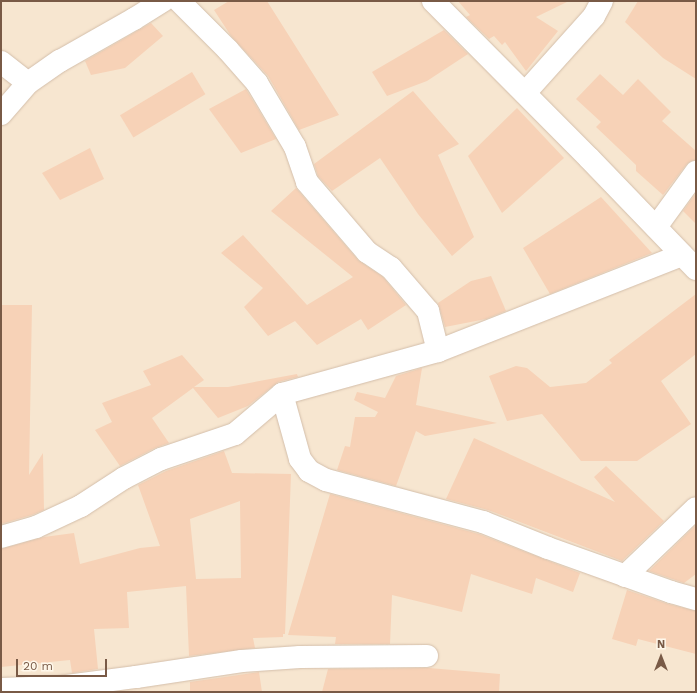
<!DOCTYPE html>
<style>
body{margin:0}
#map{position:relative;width:697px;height:693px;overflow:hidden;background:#fef4e2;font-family:"Work Sans",sans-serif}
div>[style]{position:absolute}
.residential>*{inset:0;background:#f7e6d0;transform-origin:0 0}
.building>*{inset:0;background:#f7d2b7;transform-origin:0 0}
.roads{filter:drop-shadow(0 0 1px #d3beaa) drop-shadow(0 0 1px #d3beaa)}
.street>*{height:22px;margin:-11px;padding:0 11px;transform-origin:11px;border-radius:11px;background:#fff}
span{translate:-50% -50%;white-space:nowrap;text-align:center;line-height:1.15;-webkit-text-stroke:3px #fff8eb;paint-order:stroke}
.frame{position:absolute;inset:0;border:2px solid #795a46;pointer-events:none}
.north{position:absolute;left:641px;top:637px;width:40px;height:40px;-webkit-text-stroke:3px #fff8eb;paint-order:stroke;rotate:0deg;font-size:11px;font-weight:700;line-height:16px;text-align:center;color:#795a46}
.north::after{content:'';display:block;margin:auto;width:14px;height:18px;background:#795a46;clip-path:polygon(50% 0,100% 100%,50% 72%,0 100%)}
.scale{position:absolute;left:16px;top:659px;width:91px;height:18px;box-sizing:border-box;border:2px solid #795a46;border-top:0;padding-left:5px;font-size:12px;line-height:14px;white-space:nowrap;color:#795a46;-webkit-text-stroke:3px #fff8eb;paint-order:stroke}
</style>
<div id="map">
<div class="residential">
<div style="left:1px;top:1px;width:695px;height:691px"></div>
</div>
<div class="building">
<div style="clip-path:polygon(229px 1px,267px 1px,339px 115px,299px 130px,268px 76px,231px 36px,214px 10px)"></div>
<div style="clip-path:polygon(458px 1px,569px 1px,536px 17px,558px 31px,526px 71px,505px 42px,502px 45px,494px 36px,489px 39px,466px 17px,470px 15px)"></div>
<div style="clip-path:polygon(638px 1px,696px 1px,696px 79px,663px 58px,625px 22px)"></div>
<div style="clip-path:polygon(151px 23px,163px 36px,125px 68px,91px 75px,85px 61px)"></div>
<div style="clip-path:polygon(444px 30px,468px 54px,427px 81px,387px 96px,372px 72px)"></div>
<div style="left:192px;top:72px;width:26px;height:84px;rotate:59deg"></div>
<div style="clip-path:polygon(600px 74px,623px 95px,638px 79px,671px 112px,662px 121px,696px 151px,696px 160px,691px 161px,686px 165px,663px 195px,636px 171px,636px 165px,596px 127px,601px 122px,576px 99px)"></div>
<div style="clip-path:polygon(246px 89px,276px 139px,241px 153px,209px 109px)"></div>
<div style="clip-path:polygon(413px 91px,459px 144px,438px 155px,474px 237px,452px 256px,418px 214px,380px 158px,332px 191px,318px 176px,314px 164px)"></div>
<div style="clip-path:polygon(517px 108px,564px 158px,502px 213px,468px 156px)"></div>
<div style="clip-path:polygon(90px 148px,104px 179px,60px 200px,42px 173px)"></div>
<div style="clip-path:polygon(296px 188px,358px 260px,383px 277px,406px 305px,368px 330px,361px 319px,317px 345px,295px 321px,268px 336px,244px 307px,263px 288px,221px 253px,243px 235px,307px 305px,353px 277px,271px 211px)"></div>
<div style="clip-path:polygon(696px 193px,696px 224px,683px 211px)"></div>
<div style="clip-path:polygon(601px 197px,652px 253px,550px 294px,523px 248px)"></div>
<div style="clip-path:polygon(491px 276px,506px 311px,486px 319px,445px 327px,438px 303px,471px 281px)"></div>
<div style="clip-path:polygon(696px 294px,696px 354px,661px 381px,691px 424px,637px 461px,581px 461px,542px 414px,507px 421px,489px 376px,516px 366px,527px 368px,550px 387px,586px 383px,612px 363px,609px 360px)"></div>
<div style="clip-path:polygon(1px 305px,32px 305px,29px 475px,43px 453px,44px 510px,32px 515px,1px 524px)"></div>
<div style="clip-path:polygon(182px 355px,204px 380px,194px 387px,228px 387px,297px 374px,298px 377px,278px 382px,248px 406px,218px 418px,193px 388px,152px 418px,169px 443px,155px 448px,120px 466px,95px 430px,112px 422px,102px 403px,151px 385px,143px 371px)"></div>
<div style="clip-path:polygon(422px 368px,416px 405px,497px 423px,425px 436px,416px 431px,396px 486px,337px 470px,345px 446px,350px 447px,355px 417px,375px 417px,378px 412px,354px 400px,357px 392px,385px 398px,396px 376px)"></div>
<div style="clip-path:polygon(474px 438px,615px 502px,594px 477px,606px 466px,664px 521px,622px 561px,488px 510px,446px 499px)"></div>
<div style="clip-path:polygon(evenodd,224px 451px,232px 473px,291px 474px,285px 634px,283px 634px,283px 637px,253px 638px,255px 648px,189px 656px,186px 586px,127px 592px,129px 628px,94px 629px,98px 669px,72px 673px,70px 660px,1px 667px,1px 549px,44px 537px,74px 533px,80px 564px,140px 548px,160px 546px,138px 485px,166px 471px,224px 451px,240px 501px,241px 578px,196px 579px,190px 519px,240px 501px)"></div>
<div style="clip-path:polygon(330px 494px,479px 534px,580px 573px,573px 592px,536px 578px,532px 594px,471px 574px,462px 612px,392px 595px,390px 644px,335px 644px,336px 637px,288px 635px)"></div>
<div style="clip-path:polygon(696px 525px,696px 574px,684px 583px,649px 571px)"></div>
<div style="clip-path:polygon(627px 590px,668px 604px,696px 611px,696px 654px,638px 639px,636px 646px,612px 639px)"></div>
<div style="clip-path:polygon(429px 668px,500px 674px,499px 692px,322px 692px,328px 669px)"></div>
<div style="clip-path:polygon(259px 672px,262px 692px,190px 692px,190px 682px)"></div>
</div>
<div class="roads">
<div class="street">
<div style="left:179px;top:1px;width:69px;rotate:45deg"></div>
<div style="left:228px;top:50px;width:44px;rotate:48.7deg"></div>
<div style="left:257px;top:83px;width:74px;rotate:59.3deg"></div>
<div style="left:295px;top:147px;width:37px;rotate:71deg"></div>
<div style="left:307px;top:182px;width:92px;rotate:49.4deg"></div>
<div style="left:367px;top:252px;width:29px;rotate:34deg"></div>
<div style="left:391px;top:268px;width:57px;rotate:49.3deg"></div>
<div style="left:428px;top:311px;width:41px;rotate:76deg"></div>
<div style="left:433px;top:1px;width:221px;rotate:45.2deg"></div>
<div style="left:589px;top:158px;width:154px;rotate:46.1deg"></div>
<div style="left:1px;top:62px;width:34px;rotate:38deg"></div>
<div style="left:525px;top:93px;width:103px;rotate:-48.1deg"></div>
<div style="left:594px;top:16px;width:17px;rotate:-62deg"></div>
<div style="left:1px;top:114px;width:41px;rotate:-48.9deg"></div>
<div style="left:28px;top:83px;width:39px;rotate:-35deg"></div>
<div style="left:60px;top:61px;width:85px;rotate:-29.6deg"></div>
<div style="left:134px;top:19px;width:34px;rotate:-32deg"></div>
<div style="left:656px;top:227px;width:68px;rotate:-54deg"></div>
<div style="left:282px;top:394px;width:67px;rotate:74.5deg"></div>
<div style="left:300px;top:459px;width:15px;rotate:53deg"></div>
<div style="left:309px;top:471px;width:19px;rotate:28deg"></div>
<div style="left:326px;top:480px;width:163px;rotate:15deg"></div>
<div style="left:483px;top:522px;width:70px;rotate:21.8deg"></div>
<div style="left:548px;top:548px;width:131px;rotate:19.7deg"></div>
<div style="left:671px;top:592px;width:26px;rotate:16deg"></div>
<div style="left:1px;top:537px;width:36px;rotate:-16deg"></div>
<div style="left:36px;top:527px;width:50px;rotate:-25deg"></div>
<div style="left:81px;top:506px;width:51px;rotate:-33.1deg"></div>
<div style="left:124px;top:478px;width:42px;rotate:-27.2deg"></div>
<div style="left:161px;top:459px;width:78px;rotate:-18.7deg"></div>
<div style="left:235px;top:434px;width:62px;rotate:-40.4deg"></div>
<div style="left:282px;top:394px;width:162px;rotate:-15.4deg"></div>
<div style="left:438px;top:351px;width:262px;rotate:-21.5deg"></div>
<div style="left:625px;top:576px;width:98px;rotate:-43.8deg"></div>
<div style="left:1px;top:689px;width:58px;rotate:-2deg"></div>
<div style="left:59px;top:687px;width:78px;rotate:-7.4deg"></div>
<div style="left:136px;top:677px;width:107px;rotate:-8.6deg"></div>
<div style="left:242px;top:661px;width:58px;rotate:-3.9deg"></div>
<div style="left:300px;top:657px;width:127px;rotate:-0.5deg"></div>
</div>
</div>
<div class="frame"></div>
<div class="north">N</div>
<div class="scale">20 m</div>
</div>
